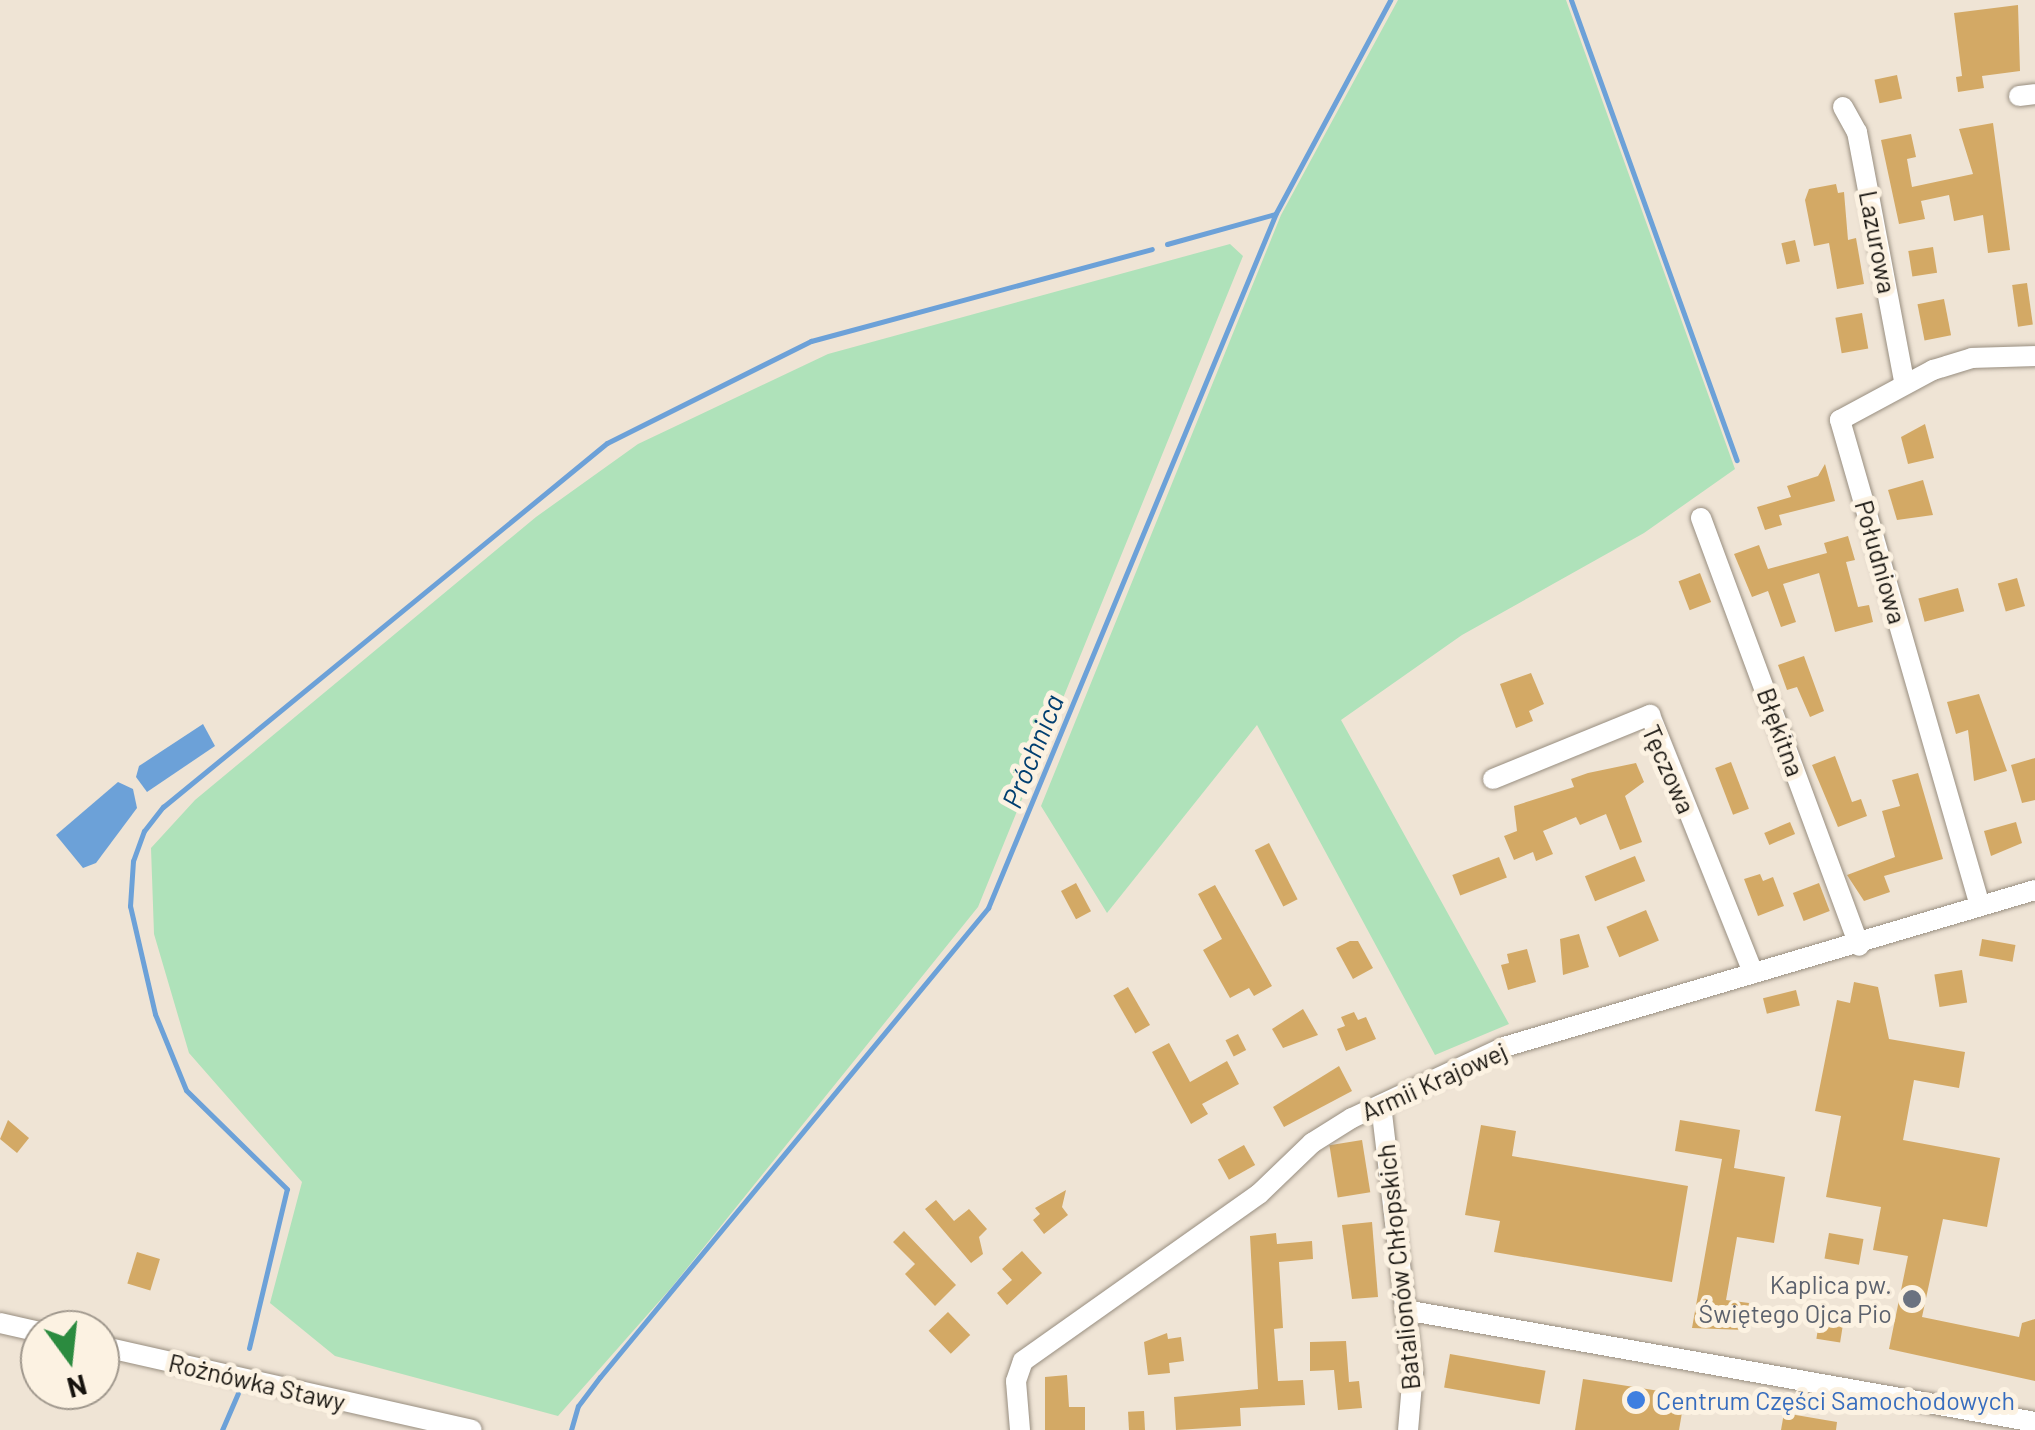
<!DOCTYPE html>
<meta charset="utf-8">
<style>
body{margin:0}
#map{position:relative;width:2035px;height:1430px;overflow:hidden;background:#efe4d5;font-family:Barlow,sans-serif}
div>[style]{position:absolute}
.green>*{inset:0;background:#afe2ba}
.water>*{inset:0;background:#6ca1d8}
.stream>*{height:5px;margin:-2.5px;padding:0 2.5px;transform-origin:2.5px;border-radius:2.5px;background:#6ca1d8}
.building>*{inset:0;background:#d3a965;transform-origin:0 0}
.roads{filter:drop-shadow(0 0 2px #988e80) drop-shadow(0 0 2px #988e80)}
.minor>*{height:20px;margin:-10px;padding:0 10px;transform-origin:10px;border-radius:10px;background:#fff}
.dots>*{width:28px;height:28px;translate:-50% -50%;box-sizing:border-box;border:5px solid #fcf2e2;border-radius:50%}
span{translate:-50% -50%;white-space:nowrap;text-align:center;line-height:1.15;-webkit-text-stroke:10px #fcf2e2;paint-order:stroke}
.street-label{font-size:25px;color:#15120d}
.worship-label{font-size:25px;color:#5b616d}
.right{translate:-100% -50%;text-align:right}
.shop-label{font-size:25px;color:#366cbe}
.left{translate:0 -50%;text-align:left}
.water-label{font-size:28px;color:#003e70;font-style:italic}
.north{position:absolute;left:20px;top:1310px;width:100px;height:100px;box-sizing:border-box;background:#fcf2e2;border:2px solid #a0988d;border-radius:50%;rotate:165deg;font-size:28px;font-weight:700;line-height:40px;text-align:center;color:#15120d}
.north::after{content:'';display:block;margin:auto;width:35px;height:45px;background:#2b8b3f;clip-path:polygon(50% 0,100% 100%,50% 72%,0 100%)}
</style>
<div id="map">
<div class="green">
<div style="clip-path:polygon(1398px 0,1566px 0,1735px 469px,1644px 533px,1462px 635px,1341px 720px,1509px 1024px,1435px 1055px,1257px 725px,1107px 913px,1041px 806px,1281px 215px)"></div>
<div style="clip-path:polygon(1230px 244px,1243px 256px,978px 907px,671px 1288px,558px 1416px,335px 1356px,270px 1303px,302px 1182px,189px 1053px,154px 934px,151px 848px,195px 800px,536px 517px,638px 444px,828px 354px)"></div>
</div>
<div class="water">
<div style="clip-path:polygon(203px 724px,215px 746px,147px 792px,136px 777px,139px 766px)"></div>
<div style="clip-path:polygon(118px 782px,133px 789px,137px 808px,96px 863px,83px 868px,56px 835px)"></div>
</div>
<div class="stream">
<div style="left:1571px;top:0;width:489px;rotate:70.2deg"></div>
<div style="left:1167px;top:244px;width:112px;rotate:-15.5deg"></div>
<div style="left:249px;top:1348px;width:163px;rotate:-76.6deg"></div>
<div style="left:287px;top:1189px;width:141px;rotate:-135.6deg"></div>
<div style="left:186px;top:1090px;width:82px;rotate:-112.2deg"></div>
<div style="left:155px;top:1014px;width:111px;rotate:-103deg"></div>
<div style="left:130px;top:906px;width:45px;rotate:-86.2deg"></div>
<div style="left:133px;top:861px;width:32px;rotate:-70deg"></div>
<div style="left:144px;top:831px;width:31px;rotate:-52deg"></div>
<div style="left:163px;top:807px;width:574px;rotate:-39.35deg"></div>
<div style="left:607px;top:443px;width:228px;rotate:-26.6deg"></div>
<div style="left:811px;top:341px;width:353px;rotate:-15.1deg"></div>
<div style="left:222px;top:1430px;width:40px;rotate:-66.6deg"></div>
<div style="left:571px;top:1430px;width:25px;rotate:-74deg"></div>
<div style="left:578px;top:1406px;width:36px;rotate:-53deg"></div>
<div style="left:600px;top:1377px;width:609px;rotate:-50.4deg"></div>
<div style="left:988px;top:908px;width:752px;rotate:-67.49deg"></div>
<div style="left:1276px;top:213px;width:242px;rotate:-61.8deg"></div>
</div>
<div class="building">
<div style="clip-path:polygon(2018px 5px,2020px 71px,1982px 76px,1984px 88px,1958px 92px,1956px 77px,1962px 76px,1954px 13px)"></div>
<div style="left:1897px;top:75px;width:24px;height:23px;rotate:78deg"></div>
<div style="clip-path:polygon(1993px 123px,2010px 250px,1988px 253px,1983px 215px,1954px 221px,1949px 195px,1921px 201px,1925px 219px,1899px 224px,1881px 140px,1911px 134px,1916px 157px,1907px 159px,1912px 187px,1973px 174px,1959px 129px)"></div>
<div style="clip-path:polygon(1836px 184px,1838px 193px,1844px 192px,1848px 240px,1856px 238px,1864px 284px,1837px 289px,1829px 243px,1814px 246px,1805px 200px,1809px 189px)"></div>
<div style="left:1795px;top:240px;width:22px;height:14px;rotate:77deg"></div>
<div style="left:1933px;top:247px;width:26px;height:25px;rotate:81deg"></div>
<div style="left:2027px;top:283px;width:42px;height:15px;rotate:82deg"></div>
<div style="left:1944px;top:299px;width:37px;height:27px;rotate:79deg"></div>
<div style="left:1862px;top:313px;width:36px;height:27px;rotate:80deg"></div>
<div style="clip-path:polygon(1925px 424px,1934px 458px,1908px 464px,1901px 437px)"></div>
<div style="clip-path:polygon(1825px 464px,1835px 501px,1779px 515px,1782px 525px,1765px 530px,1757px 507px,1791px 497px,1787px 486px,1818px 476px)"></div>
<div style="clip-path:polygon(1923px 480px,1933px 515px,1897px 520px,1888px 490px)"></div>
<div style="clip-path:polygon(1848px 536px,1855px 560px,1846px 562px,1858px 607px,1869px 605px,1873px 622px,1835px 632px,1819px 573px,1783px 584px,1796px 622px,1781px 627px,1768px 591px,1752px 597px,1734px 554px,1759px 545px,1768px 569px,1827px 553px,1824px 543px)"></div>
<div style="left:1700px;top:573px;width:31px;height:23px;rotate:69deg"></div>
<div style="left:2017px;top:578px;width:29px;height:20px;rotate:74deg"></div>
<div style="left:1958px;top:588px;width:24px;height:41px;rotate:75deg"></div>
<div style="clip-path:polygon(1804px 656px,1824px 711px,1810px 717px,1797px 687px,1787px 690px,1778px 665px)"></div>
<div style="clip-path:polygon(1531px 673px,1544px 704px,1529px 711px,1533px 721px,1516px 728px,1500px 684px)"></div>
<div style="clip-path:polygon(1979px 694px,2007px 771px,1974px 781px,1968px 730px,1956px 734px,1947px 702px)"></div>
<div style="clip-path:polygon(1835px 756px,1852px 802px,1861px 799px,1867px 816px,1838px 827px,1812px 765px)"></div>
<div style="clip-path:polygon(2035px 758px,2035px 800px,2022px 803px,2011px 765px)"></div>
<div style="left:1731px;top:762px;width:50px;height:17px;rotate:69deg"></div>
<div style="clip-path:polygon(1636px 763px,1644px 782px,1625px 796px,1642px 842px,1620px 850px,1606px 814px,1580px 825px,1576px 817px,1543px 831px,1553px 854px,1536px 861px,1533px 852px,1514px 860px,1504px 836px,1517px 831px,1514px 806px,1574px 787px,1571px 779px,1588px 773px)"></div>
<div style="clip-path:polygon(1918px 773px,1943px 859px,1884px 876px,1890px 892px,1864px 901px,1847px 875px,1895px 857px,1882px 811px,1900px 806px,1892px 780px)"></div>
<div style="left:1790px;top:822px;width:13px;height:28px;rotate:67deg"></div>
<div style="clip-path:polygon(2016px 822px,2022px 843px,1991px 856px,1984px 831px)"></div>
<div style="left:1269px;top:843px;width:63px;height:16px;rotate:63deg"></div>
<div style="left:1635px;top:856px;width:27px;height:54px;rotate:68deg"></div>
<div style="left:1499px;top:857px;width:22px;height:50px;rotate:69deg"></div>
<div style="clip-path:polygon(1760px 874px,1763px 881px,1773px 877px,1784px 906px,1758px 916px,1744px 879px)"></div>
<div style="left:1076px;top:883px;width:32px;height:17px;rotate:62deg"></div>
<div style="left:1819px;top:883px;width:30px;height:28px;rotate:69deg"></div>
<div style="clip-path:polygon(1215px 885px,1272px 986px,1254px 996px,1249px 988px,1230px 998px,1203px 950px,1222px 939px,1198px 894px)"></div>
<div style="left:1646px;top:910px;width:33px;height:43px;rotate:67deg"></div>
<div style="clip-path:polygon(1579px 934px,1589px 967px,1563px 975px,1560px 939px)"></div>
<div style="left:1982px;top:939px;width:34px;height:17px;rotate:10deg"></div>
<div style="clip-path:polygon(1350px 941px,1358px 941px,1373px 968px,1353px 979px,1336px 948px)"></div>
<div style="clip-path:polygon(1527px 949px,1536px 982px,1508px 990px,1501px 965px,1509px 963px,1507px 954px)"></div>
<div style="left:1962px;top:970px;width:33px;height:28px;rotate:81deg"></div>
<div style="clip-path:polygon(1854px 982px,1878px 987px,1889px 1039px,1965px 1052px,1959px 1088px,1914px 1080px,1903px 1140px,2000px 1158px,1987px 1227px,1943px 1219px,1922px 1317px,2019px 1337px,2022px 1323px,2035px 1319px,2035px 1381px,1889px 1349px,1908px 1256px,1873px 1250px,1881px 1207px,1826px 1197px,1841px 1116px,1815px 1111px,1837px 1000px,1850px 1003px)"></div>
<div style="left:1128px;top:987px;width:44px;height:17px;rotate:60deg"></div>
<div style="left:1796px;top:990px;width:16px;height:34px;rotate:76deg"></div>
<div style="clip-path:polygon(1303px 1009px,1318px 1035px,1283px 1048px,1272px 1029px)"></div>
<div style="clip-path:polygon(1354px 1012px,1358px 1020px,1366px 1017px,1376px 1039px,1346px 1051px,1337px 1029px,1345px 1026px,1341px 1017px)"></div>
<div style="left:1238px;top:1034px;width:18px;height:14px;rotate:63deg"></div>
<div style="clip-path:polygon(1169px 1043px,1190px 1082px,1227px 1061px,1239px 1084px,1202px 1104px,1208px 1114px,1191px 1124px,1152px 1052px)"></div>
<div style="clip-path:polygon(1339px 1066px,1352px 1091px,1284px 1127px,1273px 1107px)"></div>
<div style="clip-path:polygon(8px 1120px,29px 1138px,17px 1153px,0 1139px)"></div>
<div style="clip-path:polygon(1680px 1120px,1740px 1130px,1734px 1168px,1785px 1177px,1774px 1243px,1737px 1237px,1726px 1300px,1749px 1303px,1744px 1330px,1692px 1328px,1722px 1159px,1675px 1151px)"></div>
<div style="clip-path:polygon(1481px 1125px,1516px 1131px,1512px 1156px,1688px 1186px,1672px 1282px,1494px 1252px,1500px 1221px,1465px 1215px)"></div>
<div style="left:1362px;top:1140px;width:53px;height:33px;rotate:81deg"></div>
<div style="left:1244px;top:1145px;width:23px;height:30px;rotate:61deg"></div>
<div style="clip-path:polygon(1066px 1190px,1062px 1207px,1068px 1215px,1044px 1234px,1033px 1220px,1040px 1214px,1035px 1208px)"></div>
<div style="clip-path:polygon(936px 1200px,954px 1221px,969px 1209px,987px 1229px,979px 1237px,983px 1254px,971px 1263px,925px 1209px)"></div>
<div style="clip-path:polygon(1372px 1222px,1378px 1297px,1352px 1299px,1342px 1225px)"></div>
<div style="clip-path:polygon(904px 1231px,956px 1285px,935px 1306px,905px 1274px,915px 1264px,893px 1242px)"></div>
<div style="clip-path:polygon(1276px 1233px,1277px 1244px,1312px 1241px,1313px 1259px,1279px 1262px,1283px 1328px,1274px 1329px,1278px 1381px,1303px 1380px,1305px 1405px,1240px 1408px,1241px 1426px,1176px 1430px,1174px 1397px,1258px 1389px,1250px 1236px)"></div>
<div style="left:1829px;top:1233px;width:35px;height:26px;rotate:10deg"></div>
<div style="clip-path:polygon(1022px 1251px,1042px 1273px,1007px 1305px,997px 1293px,1012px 1280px,1002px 1269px)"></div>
<div style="left:137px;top:1252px;width:24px;height:33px;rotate:17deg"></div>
<div style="left:948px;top:1312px;width:32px;height:27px;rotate:46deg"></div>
<div style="left:1820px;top:1316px;width:24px;height:23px;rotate:9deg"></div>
<div style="clip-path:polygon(1167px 1333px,1168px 1339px,1181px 1337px,1184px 1361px,1169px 1363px,1170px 1373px,1148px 1375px,1144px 1342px)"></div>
<div style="clip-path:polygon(1346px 1341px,1349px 1382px,1359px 1381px,1362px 1408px,1338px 1410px,1334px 1370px,1310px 1371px,1310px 1342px)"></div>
<div style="left:1450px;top:1354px;width:97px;height:34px;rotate:10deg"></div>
<div style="clip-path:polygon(1067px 1375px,1069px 1407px,1085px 1407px,1085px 1430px,1045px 1430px,1045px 1377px)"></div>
<div style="clip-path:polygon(1583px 1379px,1685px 1395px,1679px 1430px,1575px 1430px)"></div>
<div style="left:1144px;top:1411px;width:19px;height:16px;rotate:87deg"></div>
<div style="clip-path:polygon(1784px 1413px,1837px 1422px,1836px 1430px,1781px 1430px)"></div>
</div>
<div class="roads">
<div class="minor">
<div style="left:2019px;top:96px;width:16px;rotate:-7deg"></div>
<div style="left:1843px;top:107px;width:29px;rotate:61deg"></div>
<div style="left:1857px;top:132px;width:253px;rotate:79.3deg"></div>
<div style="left:1701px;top:518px;width:456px;rotate:69.7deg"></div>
<div style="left:1493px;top:779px;width:170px;rotate:-22.2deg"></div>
<div style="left:1650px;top:715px;width:278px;rotate:68.2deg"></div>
<div style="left:1980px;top:906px;width:506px;rotate:-106.07deg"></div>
<div style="left:1840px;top:420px;width:106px;rotate:-28.3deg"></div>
<div style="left:1933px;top:370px;width:41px;rotate:-17.1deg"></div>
<div style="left:1972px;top:358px;width:63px;rotate:-1.8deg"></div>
<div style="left:1381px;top:1105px;width:269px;rotate:83.2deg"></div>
<div style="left:1413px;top:1372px;width:58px;rotate:94.9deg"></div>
<div style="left:1405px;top:1310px;width:640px;rotate:10.08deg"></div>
<div style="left:0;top:1323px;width:41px;rotate:12.7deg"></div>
<div style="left:100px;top:1346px;width:381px;rotate:12.7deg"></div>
<div style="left:1020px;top:1430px;width:49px;rotate:-94.7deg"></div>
<div style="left:1016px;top:1381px;width:21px;rotate:-71deg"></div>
<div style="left:1023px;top:1361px;width:289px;rotate:-35.3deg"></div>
<div style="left:1259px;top:1194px;width:74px;rotate:-43.9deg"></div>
<div style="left:1312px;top:1143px;width:47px;rotate:-32deg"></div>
<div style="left:1352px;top:1118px;width:168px;rotate:-25deg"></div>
<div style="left:1504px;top:1047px;width:554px;rotate:-16.47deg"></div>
</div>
</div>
<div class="dots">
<div style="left:1912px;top:1299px;background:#6b7280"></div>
<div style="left:1636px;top:1400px;background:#3f7fe0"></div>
</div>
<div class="street-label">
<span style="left:1878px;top:242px;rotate:79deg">Lazurowa</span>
<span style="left:1881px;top:562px;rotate:74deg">Południowa</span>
<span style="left:1781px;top:732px;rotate:70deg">Błękitna</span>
<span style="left:1669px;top:769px;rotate:66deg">Tęczowa</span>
<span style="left:1434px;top:1081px;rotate:-24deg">Armii Krajowej</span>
<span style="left:1398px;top:1267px;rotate:-96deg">Batalionów Chłopskich</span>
<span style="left:257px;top:1382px;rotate:13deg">Rożnówka Stawy</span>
</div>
<div class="worship-label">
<span class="right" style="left:1892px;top:1299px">Kaplica pw.<br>Świętego Ojca Pio</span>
</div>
<div class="shop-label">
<span class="left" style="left:1656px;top:1400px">Centrum Części Samochodowych</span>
</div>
<div class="water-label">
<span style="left:1032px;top:751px;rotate:-68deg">Próchnica</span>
</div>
<div class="north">N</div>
</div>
